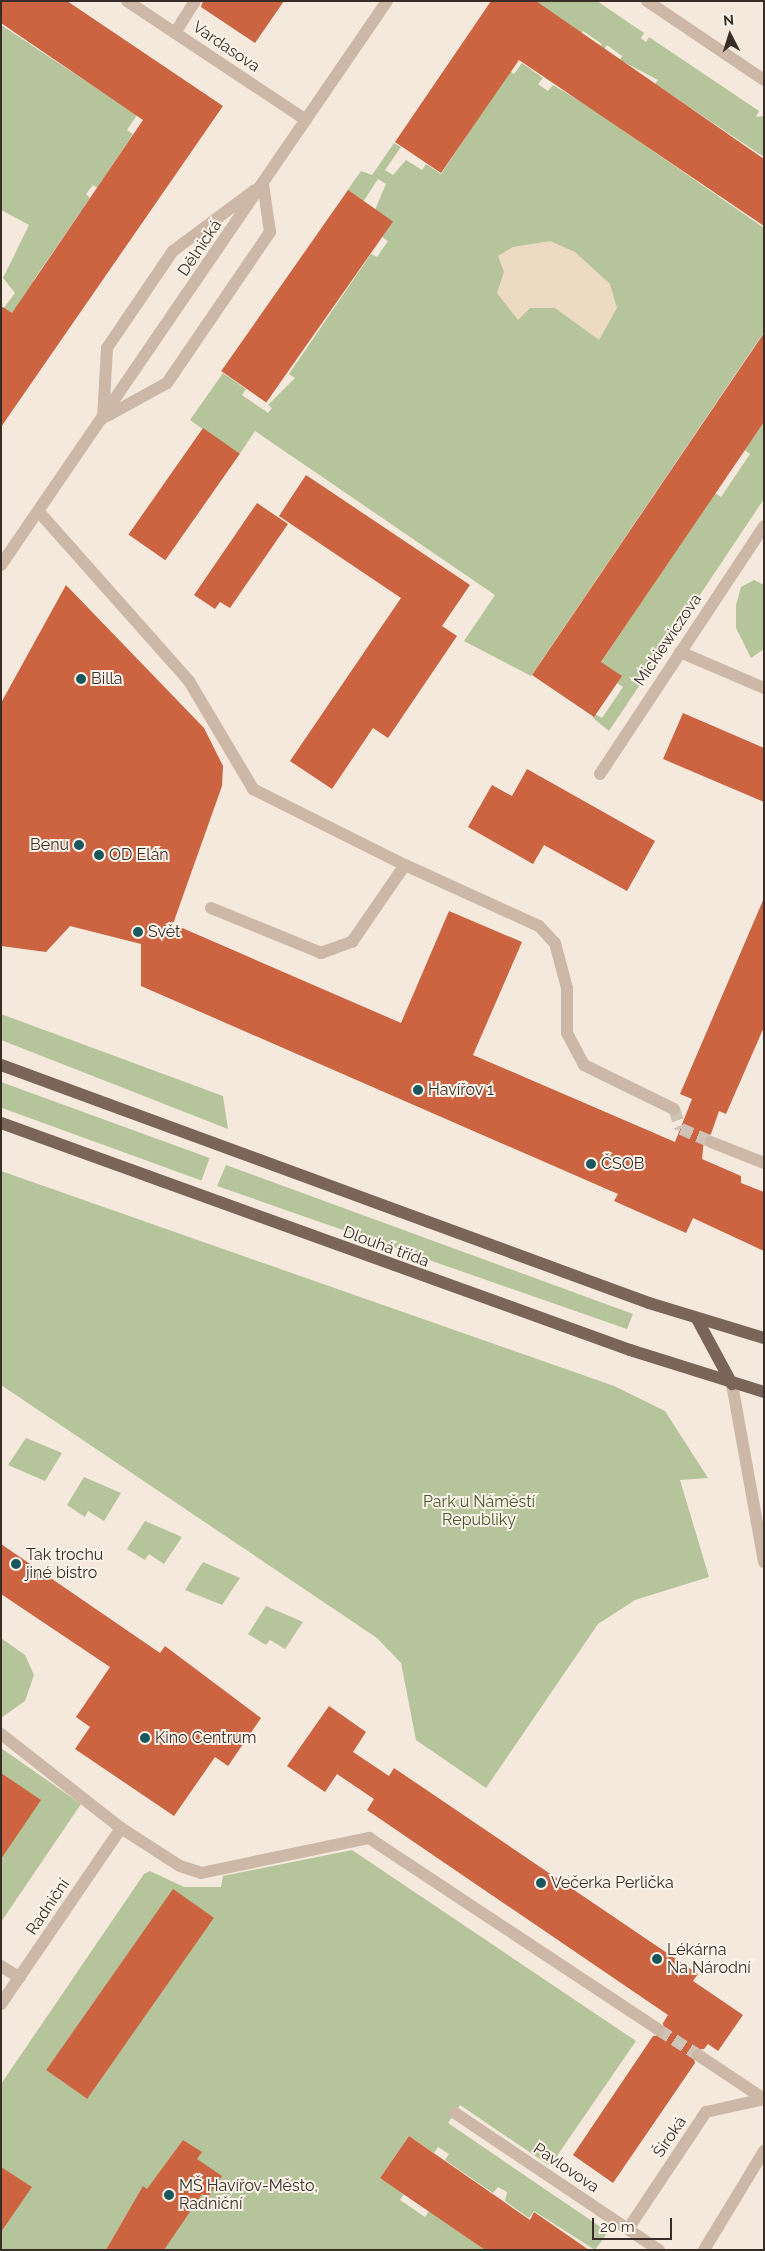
<!DOCTYPE html>
<meta charset="utf-8">
<style>
body{margin:0}
#map{position:relative;width:765px;height:2251px;overflow:hidden;background:#f4e9dc;font-family:Raleway,sans-serif}
div>[style]{position:absolute}
.green>*{inset:0;background:#b6c49b;transform-origin:0 0}
.plaza>*{inset:0;background:#ecdac3}
.building>*{inset:0;background:#cc6442;transform-origin:0 0}
.minor-tunnel>*{height:12px;margin-top:-6px;transform-origin:0;background:repeating-linear-gradient(90deg,#cfc3b8 0 12px,transparent 0 18px)}
.minor>*{height:12px;margin:-6px;padding:0 6px;transform-origin:6px;border-radius:6px;background:#cdb8a7}
.major>*{height:12px;margin:-6px;padding:0 6px;transform-origin:6px;border-radius:6px;background:#7b6458}
.dots>*{width:14px;height:14px;translate:-50% -50%;box-sizing:border-box;border:2px solid #fbf3e9;border-radius:50%}
span{translate:-50% -50%;white-space:nowrap;text-align:center;line-height:1.15;-webkit-text-stroke:4px #fbf3e9;paint-order:stroke}
.street-label{font-size:16px;color:#392d28}
.poi-label{font-size:16px;color:#392d28}
.left{translate:0 -50%;text-align:left}
.right{translate:-100% -50%;text-align:right}
.park-label{font-size:16px;color:#47582a}
.frame{position:absolute;inset:0;border:2px solid #392d28;pointer-events:none}
.north{position:absolute;left:705px;top:10px;width:50px;height:50px;-webkit-text-stroke:4px #fbf3e9;paint-order:stroke;rotate:355deg;font-size:14px;font-weight:700;line-height:20px;text-align:center;color:#392d28}
.north::after{content:'';display:block;margin:auto;width:18px;height:22px;background:#392d28;clip-path:polygon(50% 0,100% 100%,50% 72%,0 100%)}
.scale{position:absolute;left:592px;top:2218px;width:80px;height:22px;box-sizing:border-box;border:2px solid #392d28;border-top:0;padding-left:6px;font-size:15px;line-height:18px;white-space:nowrap;color:#392d28;-webkit-text-stroke:4px #fbf3e9;paint-order:stroke}
</style>
<div id="map">
<div class="green">
<div style="clip-path:polygon(534px 1px,597px 1px,644px 33px,641px 38px,646px 42px,649px 37px,759px 111px,756px 117px,764px 116px,764px 157px,655px 84px,658px 80px,620px 60px,622px 56px,607px 45px,603px 51px,599px 49px,602px 44px,583px 31px,580px 35px)"></div>
<div style="clip-path:polygon(1px 25px,137px 115px,127px 130px,133px 134px,97px 188px,93px 185px,86px 194px,90px 198px,33px 281px,79px 312px,57px 345px,3px 309px,15px 293px,3px 278px,29px 225px,1px 210px)"></div>
<div style="clip-path:polygon(522px 63px,543px 78px,538px 84px,548px 91px,553px 85px,588px 106px,764px 228px,764px 332px,531px 676px,464px 641px,495px 595px,255px 431px,239px 455px,190px 420px,223px 373px,246px 389px,242px 395px,268px 413px,272px 408px,268px 405px,295px 378px,289px 374px,371px 254px,377px 257px,388px 241px,382px 237px,392px 222px,375px 210px,386px 184px,378px 179px,363px 202px,347px 191px,361px 171px,372px 175px,394px 143px,401px 147px,385px 170px,393px 175px,406px 160px,422px 170px,426px 164px,441px 174px,510px 71px,514px 74px)"></div>
<div style="clip-path:polygon(764px 422px,764px 499px,609px 731px,593px 718px,595px 714px,602px 718px,623px 687px,617px 683px,620px 677px,600px 664px,715px 493px,721px 497px,750px 454px,745px 450px)"></div>
<div style="clip-path:polygon(754px 580px,764px 585px,764px 649px,751px 658px,736px 628px,736px 605px,741px 587px)"></div>
<div style="clip-path:polygon(1px 1014px,223px 1096px,228px 1129px,1px 1040px)"></div>
<div style="left:1px;top:1082px;width:222px;height:24px;rotate:20deg"></div>
<div style="clip-path:polygon(226px 1165px,633px 1314px,627px 1329px,217px 1186px)"></div>
<div style="clip-path:polygon(1px 1171px,614px 1386px,665px 1411px,708px 1478px,680px 1480px,709px 1577px,635px 1600px,598px 1624px,486px 1788px,416px 1740px,401px 1663px,377px 1638px,1px 1385px)"></div>
<div style="clip-path:polygon(26px 1438px,62px 1453px,45px 1481px,8px 1465px)"></div>
<div style="clip-path:polygon(84px 1477px,121px 1493px,104px 1521px,88px 1511px,85px 1517px,67px 1505px)"></div>
<div style="clip-path:polygon(145px 1521px,182px 1537px,164px 1564px,149px 1554px,145px 1560px,127px 1549px)"></div>
<div style="clip-path:polygon(203px 1562px,240px 1578px,222px 1605px,185px 1590px)"></div>
<div style="clip-path:polygon(266px 1606px,303px 1622px,285px 1649px,270px 1640px,266px 1645px,248px 1634px)"></div>
<div style="clip-path:polygon(1px 1638px,25px 1655px,34px 1675px,25px 1701px,1px 1718px)"></div>
<div style="clip-path:polygon(1px 1748px,81px 1804px,1px 1922px)"></div>
<div style="clip-path:polygon(352px 1850px,636px 2041px,550px 2166px,460px 2105px,448px 2123px,608px 2232px,595px 2250px,534px 2211px,529px 2218px,505px 2201px,507px 2192px,498px 2187px,493px 2193px,445px 2160px,449px 2154px,438px 2147px,434px 2153px,409px 2136px,380px 2178px,404px 2194px,400px 2200px,425px 2217px,429px 2211px,485px 2250px,1px 2250px,1px 2084px,144px 1874px,150px 1871px,184px 1887px,221px 1887px,223px 1876px)"></div>
</div>
<div class="plaza">
<div style="clip-path:polygon(550px 241px,575px 252px,610px 284px,617px 308px,599px 340px,555px 308px,530px 308px,518px 320px,497px 293px,504px 272px,498px 256px,513px 247px)"></div>
</div>
<div class="building">
<div style="clip-path:polygon(1px 1px,67px 1px,223px 106px,1px 427px,1px 306px,12px 313px,143px 120px,1px 23px)"></div>
<div style="clip-path:polygon(203px 1px,284px 1px,255px 43px,201px 7px)"></div>
<div style="clip-path:polygon(491px 1px,536px 1px,764px 159px,764px 226px,519px 60px,441px 173px,395px 142px)"></div>
<div style="left:348px;top:190px;width:55px;height:221px;rotate:35deg"></div>
<div style="clip-path:polygon(764px 333px,764px 422px,601px 662px,622px 676px,594px 717px,532px 675px)"></div>
<div style="left:203px;top:428px;width:45px;height:130px;rotate:35deg"></div>
<div style="clip-path:polygon(306px 475px,470px 585px,442px 626px,457px 636px,388px 738px,373px 728px,332px 789px,290px 761px,401px 598px,279px 516px)"></div>
<div style="clip-path:polygon(257px 503px,288px 524px,230px 608px,220px 602px,215px 609px,194px 595px)"></div>
<div style="clip-path:polygon(66px 585px,204px 728px,223px 766px,222px 786px,173px 924px,401px 1023px,449px 911px,522px 942px,473px 1055px,675px 1142px,692px 1099px,680px 1094px,764px 898px,764px 1027px,726px 1114px,719px 1111px,711px 1134px,704px 1139px,702px 1159px,741px 1176px,741px 1183px,764px 1192px,764px 1251px,693px 1218px,686px 1233px,614px 1201px,618px 1194px,141px 986px,141px 944px,70px 926px,46px 952px,1px 946px,1px 703px)"></div>
<div style="clip-path:polygon(683px 713px,764px 748px,764px 802px,663px 759px)"></div>
<div style="clip-path:polygon(527px 769px,655px 841px,627px 891px,544px 845px,533px 864px,468px 827px,492px 785px,512px 796px)"></div>
<div style="clip-path:polygon(1px 1544px,160px 1653px,165px 1646px,261px 1718px,228px 1766px,215px 1757px,174px 1816px,75px 1749px,90px 1727px,76px 1717px,110px 1667px,1px 1594px)"></div>
<div style="clip-path:polygon(329px 1706px,366px 1732px,353px 1752px,389px 1776px,394px 1768px,698px 1974px,693px 1981px,743px 2015px,718px 2051px,708px 2044px,704px 2049px,692px 2050px,695px 2063px,613px 2183px,573px 2155px,653px 2036px,665px 2035px,663px 2023px,668px 2015px,367px 1810px,374px 1799px,337px 1774px,325px 1792px,287px 1766px)"></div>
<div style="clip-path:polygon(1px 1773px,41px 1800px,1px 1859px)"></div>
<div style="left:173px;top:1889px;width:50px;height:221px;rotate:35deg"></div>
<div style="clip-path:polygon(409px 2136px,530px 2220px,534px 2212px,589px 2250px,485px 2250px,380px 2178px)"></div>
<div style="clip-path:polygon(183px 2140px,202px 2152px,197px 2159px,222px 2176px,208px 2197px,202px 2194px,164px 2250px,106px 2250px,143px 2186px,147px 2189px)"></div>
<div style="clip-path:polygon(1px 2167px,32px 2187px,1px 2232px)"></div>
</div>
<div class="minor-tunnel">
<div style="left:674px;top:1109px;width:21px;rotate:71deg"></div>
<div style="left:681px;top:1129px;width:33px;rotate:23deg"></div>
<div style="left:659px;top:2030px;width:46px;rotate:32.7deg"></div>
</div>
<div class="minor">
<div style="left:127px;top:1px;width:215px;rotate:33.6deg"></div>
<div style="left:647px;top:1px;width:141px;rotate:34deg"></div>
<div style="left:175px;top:33px;width:38px;rotate:-58deg"></div>
<div style="left:107px;top:416px;width:68px;rotate:-28.8deg"></div>
<div style="left:167px;top:383px;width:183px;rotate:-55.7deg"></div>
<div style="left:270px;top:232px;width:49px;rotate:-98.3deg"></div>
<div style="left:103px;top:418px;width:70px;rotate:-86.7deg"></div>
<div style="left:107px;top:348px;width:117px;rotate:-55.8deg"></div>
<div style="left:173px;top:251px;width:102px;rotate:-36.6deg"></div>
<div style="left:39px;top:512px;width:226px;rotate:48.4deg"></div>
<div style="left:189px;top:681px;width:126px;rotate:59.3deg"></div>
<div style="left:253px;top:789px;width:170px;rotate:26.6deg"></div>
<div style="left:1px;top:565px;width:683px;rotate:-55.61deg"></div>
<div style="left:680px;top:652px;width:91px;rotate:23.2deg"></div>
<div style="left:600px;top:774px;width:297px;rotate:-56.5deg"></div>
<div style="left:211px;top:908px;width:119px;rotate:22.2deg"></div>
<div style="left:321px;top:953px;width:33px;rotate:-20deg"></div>
<div style="left:352px;top:942px;width:93px;rotate:-55.5deg"></div>
<div style="left:405px;top:865px;width:147px;rotate:24.5deg"></div>
<div style="left:539px;top:926px;width:23px;rotate:47deg"></div>
<div style="left:555px;top:943px;width:47px;rotate:75.1deg"></div>
<div style="left:567px;top:988px;width:45px;rotate:90deg"></div>
<div style="left:567px;top:1033px;width:36px;rotate:62deg"></div>
<div style="left:584px;top:1065px;width:100px;rotate:26.1deg"></div>
<div style="left:711px;top:1142px;width:57px;rotate:21.6deg"></div>
<div style="left:732px;top:1384px;width:181px;rotate:79.8deg"></div>
<div style="left:1px;top:1734px;width:152px;rotate:38.1deg"></div>
<div style="left:121px;top:1828px;width:70px;rotate:32.8deg"></div>
<div style="left:180px;top:1866px;width:22px;rotate:18deg"></div>
<div style="left:201px;top:1873px;width:172px;rotate:-11.8deg"></div>
<div style="left:369px;top:1838px;width:348px;rotate:33.5deg"></div>
<div style="left:1px;top:1966px;width:22px;rotate:32deg"></div>
<div style="left:1px;top:2004px;width:213px;rotate:-55.7deg"></div>
<div style="left:698px;top:2055px;width:79px;rotate:33.7deg"></div>
<div style="left:455px;top:2113px;width:246px;rotate:33.9deg"></div>
<div style="left:628px;top:2229px;width:141px;rotate:-56.3deg"></div>
<div style="left:706px;top:2112px;width:59px;rotate:-12.6deg"></div>
<div style="left:704px;top:2250px;width:116px;rotate:-58.8deg"></div>
</div>
<div class="major">
<div style="left:1px;top:1065px;width:690px;rotate:20.17deg"></div>
<div style="left:649px;top:1303px;width:120px;rotate:16.9deg"></div>
<div style="left:1px;top:1123px;width:669px;rotate:19.84deg"></div>
<div style="left:630px;top:1350px;width:140px;rotate:17.4deg"></div>
<div style="left:697px;top:1319px;width:74px;rotate:61.7deg"></div>
</div>
<div class="dots">
<div style="left:81px;top:679px;background:#1b585d"></div>
<div style="left:79px;top:845px;background:#1b585d"></div>
<div style="left:99px;top:855px;background:#1b585d"></div>
<div style="left:138px;top:932px;background:#1b585d"></div>
<div style="left:418px;top:1090px;background:#1b585d"></div>
<div style="left:591px;top:1164px;background:#1b585d"></div>
<div style="left:16px;top:1564px;background:#1b585d"></div>
<div style="left:145px;top:1738px;background:#1b585d"></div>
<div style="left:541px;top:1883px;background:#1b585d"></div>
<div style="left:657px;top:1959px;background:#1b585d"></div>
<div style="left:169px;top:2195px;background:#1b585d"></div>
</div>
<div class="street-label">
<span style="left:226px;top:47px;rotate:34deg">Vardasova</span>
<span style="left:200px;top:248px;rotate:-56deg">Dělnická</span>
<span style="left:668px;top:640px;rotate:-56deg">Mickiewiczova</span>
<span style="left:386px;top:1247px;rotate:20deg">Dlouhá třída</span>
<span style="left:48px;top:1907px;rotate:-56deg">Radniční</span>
<span style="left:670px;top:2137px;rotate:-56deg">Široká</span>
<span style="left:566px;top:2168px;rotate:34deg">Pavlovova</span>
</div>
<div class="poi-label">
<span class="left" style="left:91px;top:679px">Billa</span>
<span class="right" style="left:69px;top:845px">Benu</span>
<span class="left" style="left:109px;top:855px">OD Elán</span>
<span class="left" style="left:148px;top:932px">Svět</span>
<span class="left" style="left:428px;top:1090px">Havířov 1</span>
<span class="left" style="left:601px;top:1164px">ČSOB</span>
<span class="left" style="left:26px;top:1564px">Tak trochu<br>jiné bistro</span>
<span class="left" style="left:155px;top:1738px">Kino Centrum</span>
<span class="left" style="left:551px;top:1883px">Večerka Perlička</span>
<span class="left" style="left:667px;top:1959px">Lékárna<br>Na Národní</span>
<span class="left" style="left:179px;top:2195px">MŠ Havířov-Město,<br>Radniční</span>
</div>
<div class="park-label">
<span style="left:479px;top:1511px">Park u Náměstí<br>Republiky</span>
</div>
<div class="frame"></div>
<div class="north">N</div>
<div class="scale">20 m</div>
</div>
